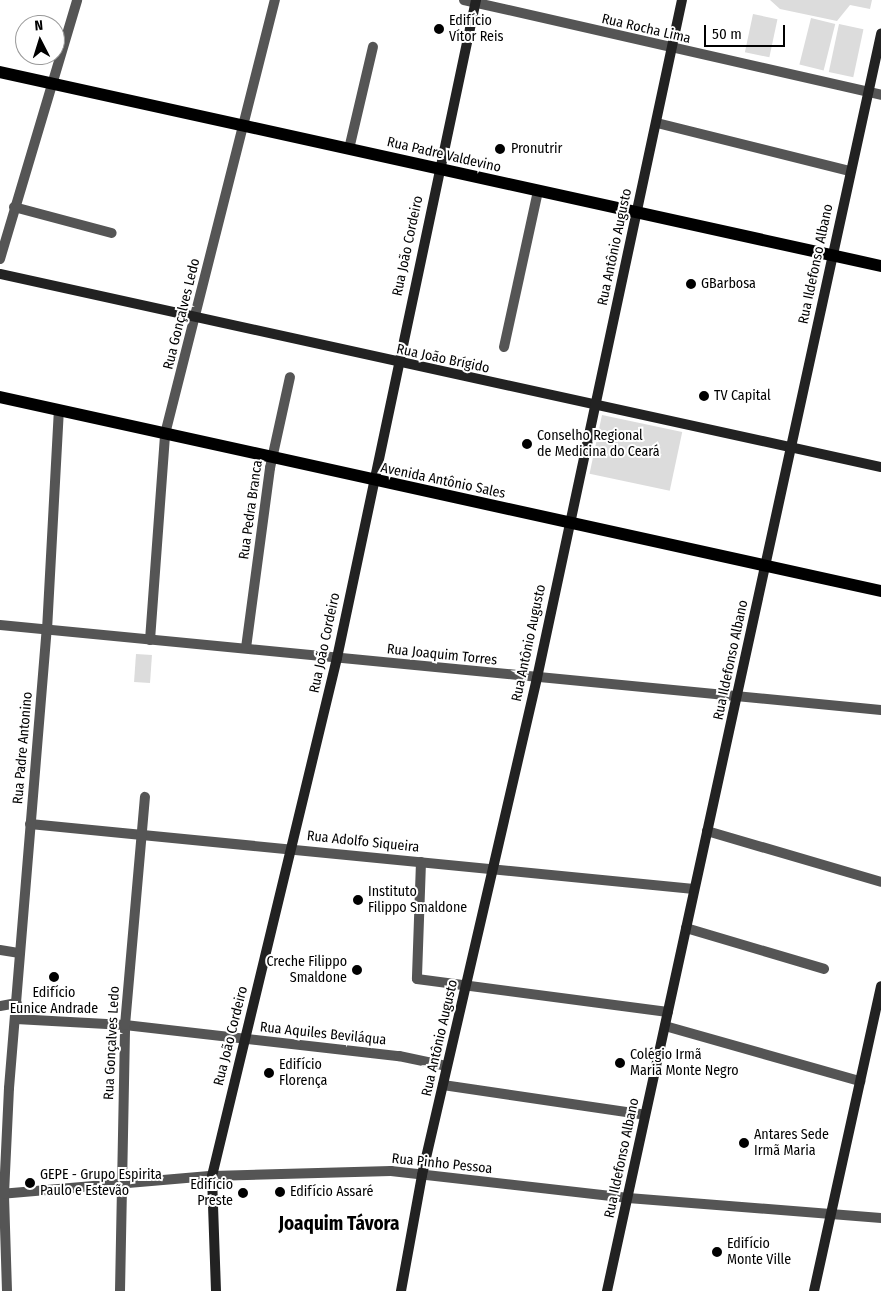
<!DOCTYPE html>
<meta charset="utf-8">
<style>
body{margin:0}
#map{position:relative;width:881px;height:1291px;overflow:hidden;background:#fff;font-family:"Fira Sans Condensed",sans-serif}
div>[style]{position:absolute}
.green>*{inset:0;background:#dcdcdc;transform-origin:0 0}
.street>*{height:10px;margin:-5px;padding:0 5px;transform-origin:5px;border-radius:5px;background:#555}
.secondary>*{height:10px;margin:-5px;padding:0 5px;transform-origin:5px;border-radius:5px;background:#222}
.primary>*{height:12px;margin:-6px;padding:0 6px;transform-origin:6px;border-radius:6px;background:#000}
.dots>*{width:14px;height:14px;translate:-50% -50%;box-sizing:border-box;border:2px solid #fff;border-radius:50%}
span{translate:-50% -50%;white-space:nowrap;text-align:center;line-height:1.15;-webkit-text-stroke:4px #fff;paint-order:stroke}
.poi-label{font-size:14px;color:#000}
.left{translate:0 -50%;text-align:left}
.right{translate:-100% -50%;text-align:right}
.street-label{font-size:14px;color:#000}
.district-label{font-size:19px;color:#000;font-weight:700}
.north{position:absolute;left:15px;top:15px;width:50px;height:50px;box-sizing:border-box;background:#fff;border:1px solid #999;border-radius:50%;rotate:355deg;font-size:14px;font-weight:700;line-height:20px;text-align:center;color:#000}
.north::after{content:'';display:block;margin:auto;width:18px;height:22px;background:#000;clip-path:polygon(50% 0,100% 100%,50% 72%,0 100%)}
.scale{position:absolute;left:704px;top:25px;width:81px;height:22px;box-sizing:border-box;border:2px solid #000;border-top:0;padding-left:6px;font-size:15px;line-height:18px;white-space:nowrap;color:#000;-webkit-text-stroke:4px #fff;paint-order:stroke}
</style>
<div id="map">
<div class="green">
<div style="clip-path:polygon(770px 0,872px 0,870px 9px,850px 5px,837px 21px,780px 9px)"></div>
<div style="left:753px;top:14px;width:25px;height:39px;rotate:12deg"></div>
<div style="left:811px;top:18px;width:25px;height:48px;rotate:14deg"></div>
<div style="left:839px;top:24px;width:25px;height:49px;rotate:12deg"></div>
<div style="left:602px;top:415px;width:82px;height:60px;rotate:12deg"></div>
<div style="left:136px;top:654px;width:16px;height:28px;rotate:4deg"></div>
</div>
<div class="street">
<div style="left:464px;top:0;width:428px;rotate:12.8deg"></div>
<div style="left:657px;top:123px;width:199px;rotate:14deg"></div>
<div style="left:349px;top:149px;width:105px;rotate:-76.8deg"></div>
<div style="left:14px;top:207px;width:101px;rotate:14.9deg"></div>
<div style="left:0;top:259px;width:270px;rotate:-73.4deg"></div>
<div style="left:504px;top:347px;width:160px;rotate:-77.7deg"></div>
<div style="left:0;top:625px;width:885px;rotate:5.51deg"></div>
<div style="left:150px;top:640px;width:207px;rotate:-85.8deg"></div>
<div style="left:165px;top:434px;width:448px;rotate:-75.8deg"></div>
<div style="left:246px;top:648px;width:182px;rotate:-82.4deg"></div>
<div style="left:270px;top:468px;width:93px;rotate:-77.6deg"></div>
<div style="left:30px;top:824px;width:667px;rotate:5.59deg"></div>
<div style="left:707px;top:831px;width:181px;rotate:16.3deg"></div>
<div style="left:421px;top:862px;width:117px;rotate:92deg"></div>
<div style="left:417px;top:979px;width:253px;rotate:7.5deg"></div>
<div style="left:686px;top:928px;width:144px;rotate:16.5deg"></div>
<div style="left:0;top:950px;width:20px;rotate:9deg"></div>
<div style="left:0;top:1006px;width:17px;rotate:-10deg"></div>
<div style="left:16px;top:1019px;width:109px;rotate:3.2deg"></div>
<div style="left:125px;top:1025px;width:276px;rotate:6.5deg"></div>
<div style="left:399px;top:1056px;width:48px;rotate:12deg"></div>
<div style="left:665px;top:1026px;width:203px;rotate:15.8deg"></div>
<div style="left:443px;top:1085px;width:204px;rotate:8.4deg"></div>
<div style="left:0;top:1194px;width:213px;rotate:-4.9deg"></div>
<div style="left:212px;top:1176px;width:179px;rotate:-1.6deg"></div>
<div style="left:391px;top:1171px;width:239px;rotate:6.5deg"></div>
<div style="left:628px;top:1198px;width:254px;rotate:4.5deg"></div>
<div style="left:7px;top:1291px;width:97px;rotate:-91.8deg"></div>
<div style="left:4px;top:1194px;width:106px;rotate:-87.3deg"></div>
<div style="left:9px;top:1088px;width:460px;rotate:-85.3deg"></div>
<div style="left:47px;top:630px;width:220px;rotate:-86.9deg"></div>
<div style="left:120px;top:1291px;width:266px;rotate:-88.9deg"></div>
<div style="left:125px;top:1025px;width:229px;rotate:-85deg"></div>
</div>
<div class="secondary">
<div style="left:0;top:274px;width:902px;rotate:12.36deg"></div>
<div style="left:216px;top:1291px;width:115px;rotate:-92deg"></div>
<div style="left:212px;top:1176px;width:533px;rotate:-76.43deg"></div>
<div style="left:337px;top:658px;width:673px;rotate:-78.07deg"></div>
<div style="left:401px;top:1291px;width:118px;rotate:-79.7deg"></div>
<div style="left:422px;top:1175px;width:510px;rotate:-76.97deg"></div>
<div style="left:537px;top:678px;width:693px;rotate:-77.93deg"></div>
<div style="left:607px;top:1291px;width:1287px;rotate:-77.7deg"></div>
<div style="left:814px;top:1291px;width:312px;rotate:-77.6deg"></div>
</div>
<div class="primary">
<div style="left:0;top:72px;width:902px;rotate:12.42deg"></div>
<div style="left:0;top:397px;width:902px;rotate:12.42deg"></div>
</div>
<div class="dots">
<div style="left:439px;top:29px;background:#000"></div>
<div style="left:500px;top:149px;background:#000"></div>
<div style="left:691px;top:284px;background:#000"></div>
<div style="left:704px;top:396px;background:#000"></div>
<div style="left:527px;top:444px;background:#000"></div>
<div style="left:358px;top:900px;background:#000"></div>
<div style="left:357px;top:970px;background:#000"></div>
<div style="left:54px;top:977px;background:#000"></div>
<div style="left:620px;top:1063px;background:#000"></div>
<div style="left:269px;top:1073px;background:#000"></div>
<div style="left:744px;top:1143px;background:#000"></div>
<div style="left:30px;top:1183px;background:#000"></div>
<div style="left:280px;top:1192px;background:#000"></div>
<div style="left:243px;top:1193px;background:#000"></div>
<div style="left:717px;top:1252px;background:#000"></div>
</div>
<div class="poi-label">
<span class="left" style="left:449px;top:29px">Edifício<br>Vítor Reis</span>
<span class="left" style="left:511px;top:149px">Pronutrir</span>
<span class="left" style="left:701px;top:284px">GBarbosa</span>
<span class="left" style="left:714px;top:396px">TV Capital</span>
<span class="left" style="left:537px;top:444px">Conselho Regional<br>de Medicina do Ceará</span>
<span class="left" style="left:368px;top:900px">Instituto<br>Filippo Smaldone</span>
<span class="right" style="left:347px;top:970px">Creche Filippo<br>Smaldone</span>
<span style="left:54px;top:1001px">Edifício<br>Eunice Andrade</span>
<span class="left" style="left:630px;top:1063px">Colégio Irmã<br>Maria Monte Negro</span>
<span class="left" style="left:279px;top:1073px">Edifício<br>Florença</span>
<span class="left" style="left:754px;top:1143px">Antares Sede<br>Irmã Maria</span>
<span class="left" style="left:40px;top:1183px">GEPE - Grupo Espirita<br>Paulo e Estevão</span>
<span class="right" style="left:233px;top:1193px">Edifício<br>Preste</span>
<span class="left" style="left:290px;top:1192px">Edifício Assaré</span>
<span class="left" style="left:727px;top:1252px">Edifício<br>Monte Ville</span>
</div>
<div class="street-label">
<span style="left:646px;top:29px;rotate:13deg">Rua Rocha Lima</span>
<span style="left:444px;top:155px;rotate:13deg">Rua Padre Valdevino</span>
<span style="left:408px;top:246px;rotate:-78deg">Rua João Cordeiro</span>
<span style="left:615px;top:247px;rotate:-78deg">Rua Antônio Augusto</span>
<span style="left:816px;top:264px;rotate:-78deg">Rua Ildefonso Albano</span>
<span style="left:182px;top:314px;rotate:-76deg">Rua Gonçalves Ledo</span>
<span style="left:443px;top:359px;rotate:12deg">Rua João Brígido</span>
<span style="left:443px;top:481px;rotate:12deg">Avenida Antônio Sales</span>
<span style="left:251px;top:510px;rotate:-82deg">Rua Pedra Branca</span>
<span style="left:325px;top:643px;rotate:-78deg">Rua João Cordeiro</span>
<span style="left:529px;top:643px;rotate:-78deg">Rua Antônio Augusto</span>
<span style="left:442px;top:655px;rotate:6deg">Rua Joaquim Torres</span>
<span style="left:731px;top:660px;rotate:-78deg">Rua Ildefonso Albano</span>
<span style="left:23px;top:748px;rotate:-85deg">Rua Padre Antonino</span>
<span style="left:363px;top:842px;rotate:6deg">Rua Adolfo Siqueira</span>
<span style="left:323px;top:1034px;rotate:6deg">Rua Aquiles Beviláqua</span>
<span style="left:231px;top:1036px;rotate:-76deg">Rua João Cordeiro</span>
<span style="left:440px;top:1038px;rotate:-77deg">Rua Antônio Augusto</span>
<span style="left:112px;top:1043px;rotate:-87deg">Rua Gonçalves Ledo</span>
<span style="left:622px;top:1158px;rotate:-78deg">Rua Ildefonso Albano</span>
<span style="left:442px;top:1164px;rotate:6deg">Rua Pinho Pessoa</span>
</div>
<div class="district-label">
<span style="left:339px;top:1224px">Joaquim Távora</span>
</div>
<div class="north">N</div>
<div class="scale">50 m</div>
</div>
